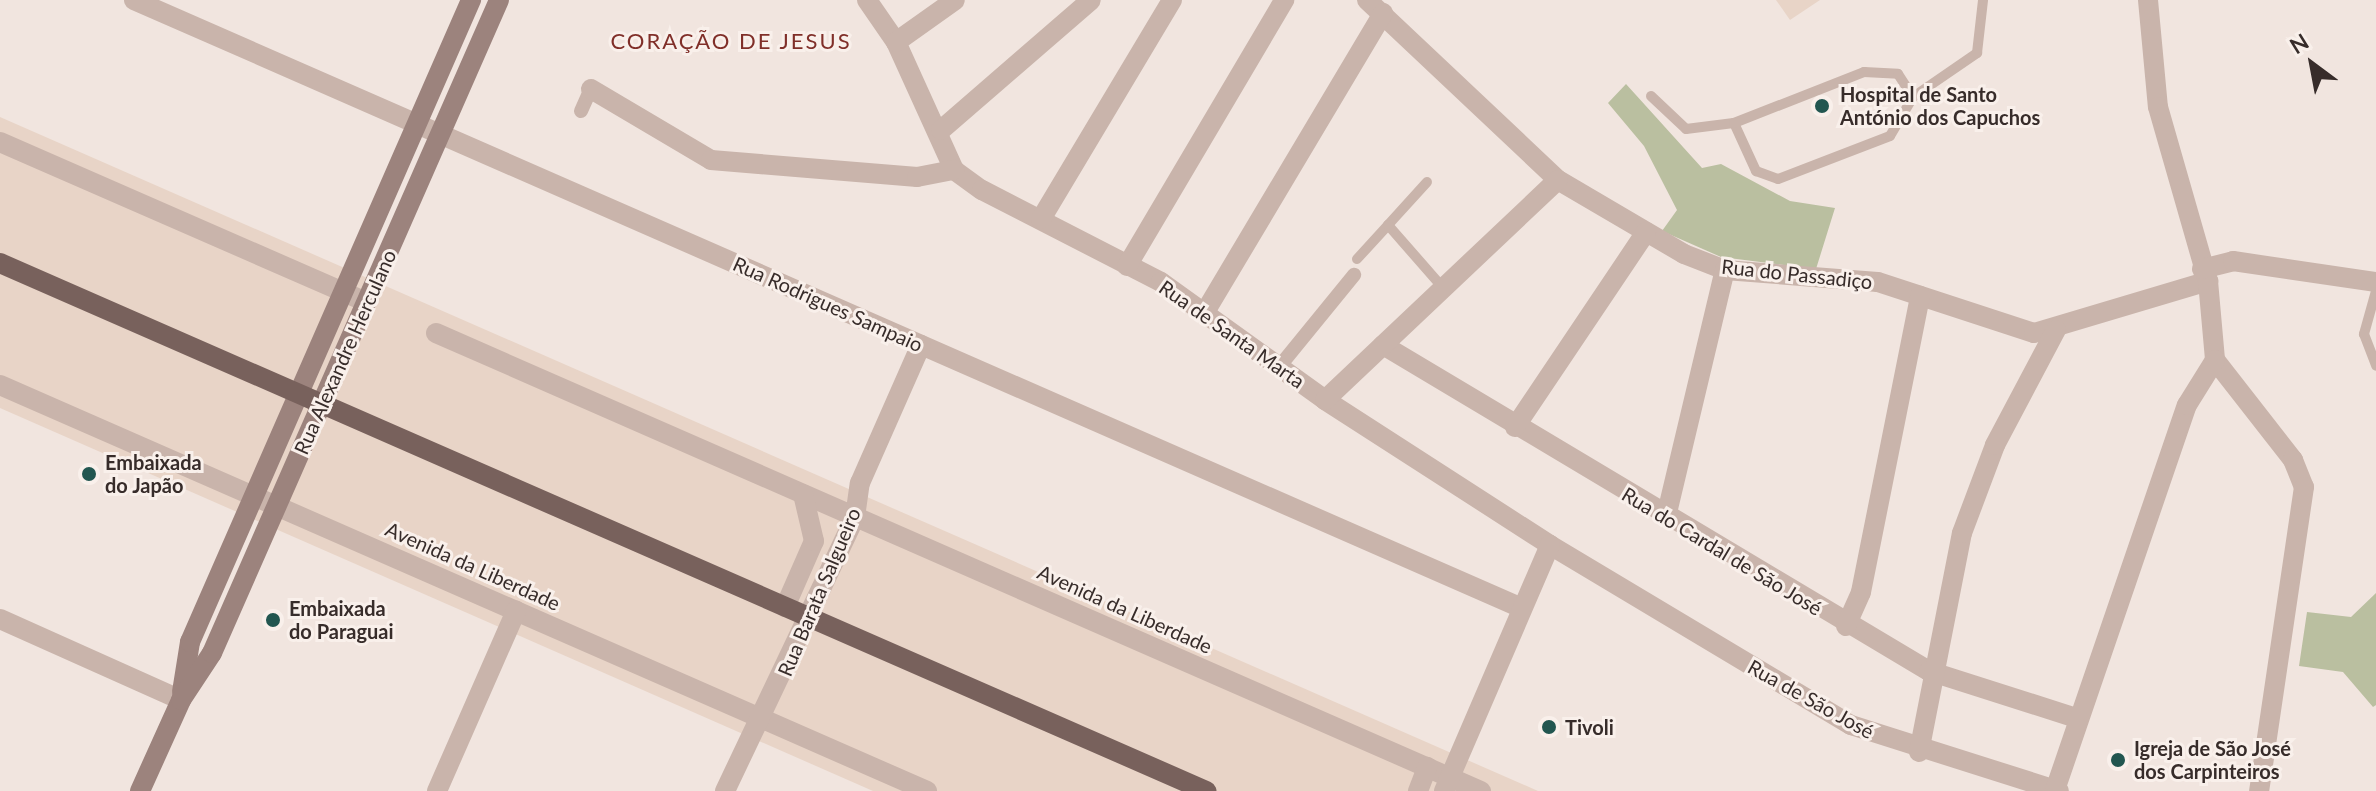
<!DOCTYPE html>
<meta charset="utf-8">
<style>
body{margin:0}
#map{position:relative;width:2376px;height:791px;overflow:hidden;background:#f1e5df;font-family:Lato,sans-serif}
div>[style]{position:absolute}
.green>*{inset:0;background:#babfa0}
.plaza>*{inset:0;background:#e8d4c7}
.service>*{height:10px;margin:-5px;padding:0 5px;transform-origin:5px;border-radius:5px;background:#c9b4ab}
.pedestrian>*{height:14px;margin:-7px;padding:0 7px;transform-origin:7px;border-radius:7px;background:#c9b4ab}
.minor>*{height:20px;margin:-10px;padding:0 10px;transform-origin:10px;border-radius:10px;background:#c9b4ab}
.secondary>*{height:20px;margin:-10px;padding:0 10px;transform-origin:10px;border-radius:10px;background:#9c837d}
.primary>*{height:20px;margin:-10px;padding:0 10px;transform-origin:10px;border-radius:10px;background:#78615c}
.dots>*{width:22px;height:22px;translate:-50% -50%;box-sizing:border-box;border:4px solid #f9f0eb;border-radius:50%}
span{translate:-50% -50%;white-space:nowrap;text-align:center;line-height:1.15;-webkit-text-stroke:6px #f9f0eb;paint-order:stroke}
.poi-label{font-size:20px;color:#372c2a;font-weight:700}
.left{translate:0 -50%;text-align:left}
.street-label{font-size:20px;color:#372c2a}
.neighbourhood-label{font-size:22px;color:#802f29;letter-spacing:2px}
.north{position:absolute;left:2272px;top:24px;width:80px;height:80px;-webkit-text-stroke:6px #f9f0eb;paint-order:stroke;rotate:328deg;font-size:22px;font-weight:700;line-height:32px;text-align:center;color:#372c2a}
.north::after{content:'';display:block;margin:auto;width:28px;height:36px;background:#372c2a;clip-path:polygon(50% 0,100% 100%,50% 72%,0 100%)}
</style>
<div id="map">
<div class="green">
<div style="clip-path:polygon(1626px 84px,1702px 168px,1721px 164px,1790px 201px,1835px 208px,1816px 269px,1721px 257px,1662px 231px,1677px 210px,1644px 146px,1608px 103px)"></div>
<div style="clip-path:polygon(2376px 593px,2376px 705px,2373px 707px,2343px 672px,2299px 666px,2307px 612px,2351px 617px)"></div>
</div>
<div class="plaza">
<div style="clip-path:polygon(1776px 0,1820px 0,1790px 20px)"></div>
<div style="clip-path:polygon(0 117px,1538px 791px,873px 791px,0 408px)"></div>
</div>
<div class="service">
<div style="left:1651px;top:96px;width:48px;rotate:43.3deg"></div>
<div style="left:1686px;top:129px;width:48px;rotate:-7.1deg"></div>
<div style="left:1734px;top:123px;width:53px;rotate:65.4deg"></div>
<div style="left:1756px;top:171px;width:23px;rotate:20deg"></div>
<div style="left:1778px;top:179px;width:120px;rotate:-21deg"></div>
<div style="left:1890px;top:136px;width:45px;rotate:-59.5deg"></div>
<div style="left:1913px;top:97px;width:78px;rotate:-34.5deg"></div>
<div style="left:1977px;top:53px;width:53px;rotate:-83.5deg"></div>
<div style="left:1734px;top:123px;width:140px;rotate:-21.4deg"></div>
<div style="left:1864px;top:72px;width:34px;rotate:3deg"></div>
<div style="left:1898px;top:74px;width:27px;rotate:57deg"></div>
<div style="left:1388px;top:225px;width:58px;rotate:-47.8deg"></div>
<div style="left:1357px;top:259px;width:46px;rotate:-47.6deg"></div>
<div style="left:1388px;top:225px;width:85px;rotate:48.8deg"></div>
<div style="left:2376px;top:291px;width:45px;rotate:105.6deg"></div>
<div style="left:2364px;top:334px;width:34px;rotate:69deg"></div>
</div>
<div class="pedestrian">
<div style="left:581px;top:111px;width:24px;rotate:-66deg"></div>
<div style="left:1279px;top:367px;width:119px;rotate:-50.8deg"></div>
</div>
<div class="minor">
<div style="left:134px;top:0;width:1515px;rotate:23.66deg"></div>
<div style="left:867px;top:0;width:51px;rotate:55.4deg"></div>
<div style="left:896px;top:42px;width:141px;rotate:65.6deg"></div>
<div style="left:954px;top:170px;width:34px;rotate:36deg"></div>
<div style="left:982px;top:190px;width:201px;rotate:27.2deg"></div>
<div style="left:1161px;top:282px;width:202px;rotate:35.7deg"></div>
<div style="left:1325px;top:400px;width:268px;rotate:32.8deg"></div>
<div style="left:1550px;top:545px;width:351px;rotate:30.9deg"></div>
<div style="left:1851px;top:725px;width:218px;rotate:17.6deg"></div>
<div style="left:1367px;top:0;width:262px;rotate:43.3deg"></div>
<div style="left:1558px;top:180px;width:146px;rotate:30.4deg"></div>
<div style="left:1684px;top:254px;width:44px;rotate:21.3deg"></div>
<div style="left:1725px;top:270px;width:153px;rotate:4.5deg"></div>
<div style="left:1878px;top:282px;width:164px;rotate:18.1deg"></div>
<div style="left:2034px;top:333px;width:182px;rotate:-16.6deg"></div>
<div style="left:2148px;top:0;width:107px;rotate:84.7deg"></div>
<div style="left:2158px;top:107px;width:181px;rotate:74deg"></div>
<div style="left:2208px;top:281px;width:79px;rotate:84.9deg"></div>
<div style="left:2215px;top:360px;width:127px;rotate:52deg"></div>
<div style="left:2293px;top:460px;width:29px;rotate:68deg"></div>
<div style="left:2304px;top:487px;width:307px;rotate:98.4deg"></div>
<div style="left:896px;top:42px;width:72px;rotate:-35.4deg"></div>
<div style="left:591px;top:89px;width:139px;rotate:30.6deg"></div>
<div style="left:711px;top:160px;width:207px;rotate:4.7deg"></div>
<div style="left:917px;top:177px;width:38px;rotate:-11deg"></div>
<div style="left:941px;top:130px;width:198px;rotate:-40.9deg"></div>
<div style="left:0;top:142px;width:400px;rotate:23.6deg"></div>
<div style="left:1041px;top:219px;width:255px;rotate:-59.1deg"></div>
<div style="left:1127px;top:266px;width:309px;rotate:-59.4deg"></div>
<div style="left:2202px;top:269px;width:32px;rotate:-14deg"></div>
<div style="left:2233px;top:261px;width:145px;rotate:8.4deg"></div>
<div style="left:1205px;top:312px;width:348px;rotate:-59.2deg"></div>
<div style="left:436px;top:333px;width:1141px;rotate:23.67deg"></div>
<div style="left:1383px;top:345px;width:636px;rotate:30.84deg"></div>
<div style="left:1929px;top:671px;width:157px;rotate:17.7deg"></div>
<div style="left:0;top:385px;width:1012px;rotate:23.65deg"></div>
<div style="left:1325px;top:400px;width:320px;rotate:-43.4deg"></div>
<div style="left:1515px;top:427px;width:235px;rotate:-56.1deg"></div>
<div style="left:1666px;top:517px;width:254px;rotate:-76.6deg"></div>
<div style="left:785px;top:607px;width:72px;rotate:-66.3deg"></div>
<div style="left:814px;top:541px;width:48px;rotate:-103.2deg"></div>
<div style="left:0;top:619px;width:198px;rotate:24.1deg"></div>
<div style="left:1846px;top:626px;width:37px;rotate:-66deg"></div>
<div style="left:1861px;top:592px;width:302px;rotate:-78.7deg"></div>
<div style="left:1919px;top:752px;width:223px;rotate:-78.9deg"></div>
<div style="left:1962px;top:533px;width:94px;rotate:-69.4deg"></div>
<div style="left:1995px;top:445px;width:130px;rotate:-62.1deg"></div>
<div style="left:2055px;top:790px;width:407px;rotate:-71.1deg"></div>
<div style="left:2187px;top:405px;width:53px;rotate:-58.1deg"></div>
<div style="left:437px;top:791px;width:197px;rotate:-66.3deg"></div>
<div style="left:725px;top:791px;width:303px;rotate:-64.6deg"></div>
<div style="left:855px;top:517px;width:34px;rotate:-82deg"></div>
<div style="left:860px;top:483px;width:151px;rotate:-66.2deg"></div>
<div style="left:1418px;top:791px;width:26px;rotate:-69deg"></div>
<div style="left:1444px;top:791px;width:268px;rotate:-66.7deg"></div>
</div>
<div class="secondary">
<div style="left:182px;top:692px;width:51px;rotate:-80.9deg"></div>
<div style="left:190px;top:642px;width:701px;rotate:-66.36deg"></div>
<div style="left:140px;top:791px;width:100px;rotate:-65.7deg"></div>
<div style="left:181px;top:700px;width:56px;rotate:-56.6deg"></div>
<div style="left:212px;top:653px;width:713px;rotate:-66.27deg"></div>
</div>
<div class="primary">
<div style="left:0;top:263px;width:1317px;rotate:23.64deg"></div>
</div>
<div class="dots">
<div style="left:1822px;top:106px;background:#225650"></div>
<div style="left:89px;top:474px;background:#225650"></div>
<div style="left:273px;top:620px;background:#225650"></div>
<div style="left:1549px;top:727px;background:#225650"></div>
<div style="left:2118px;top:760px;background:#225650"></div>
</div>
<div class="poi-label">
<span class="left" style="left:1840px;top:106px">Hospital de Santo<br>António dos Capuchos</span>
<span class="left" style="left:105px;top:474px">Embaixada<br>do Japão</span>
<span class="left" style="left:289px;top:620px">Embaixada<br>do Paraguai</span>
<span class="left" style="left:1565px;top:727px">Tivoli</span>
<span class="left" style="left:2134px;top:760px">Igreja de São José<br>dos Carpinteiros</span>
</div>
<div class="street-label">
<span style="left:1797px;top:274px;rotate:6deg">Rua do Passadiço</span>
<span style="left:828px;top:304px;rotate:24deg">Rua Rodrigues Sampaio</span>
<span style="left:1232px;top:334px;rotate:35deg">Rua de Santa Marta</span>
<span style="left:345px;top:352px;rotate:-66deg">Rua Alexandre Herculano</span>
<span style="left:1722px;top:551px;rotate:31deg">Rua do Cardal de São José</span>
<span style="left:473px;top:566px;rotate:24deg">Avenida da Liberdade</span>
<span style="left:819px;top:592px;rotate:-67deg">Rua Barata Salgueiro</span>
<span style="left:1125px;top:609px;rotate:24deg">Avenida da Liberdade</span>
<span style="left:1811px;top:699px;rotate:29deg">Rua de São José</span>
</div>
<div class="neighbourhood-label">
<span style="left:731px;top:41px">CORAÇÃO DE JESUS</span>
</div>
<div class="north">N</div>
</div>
